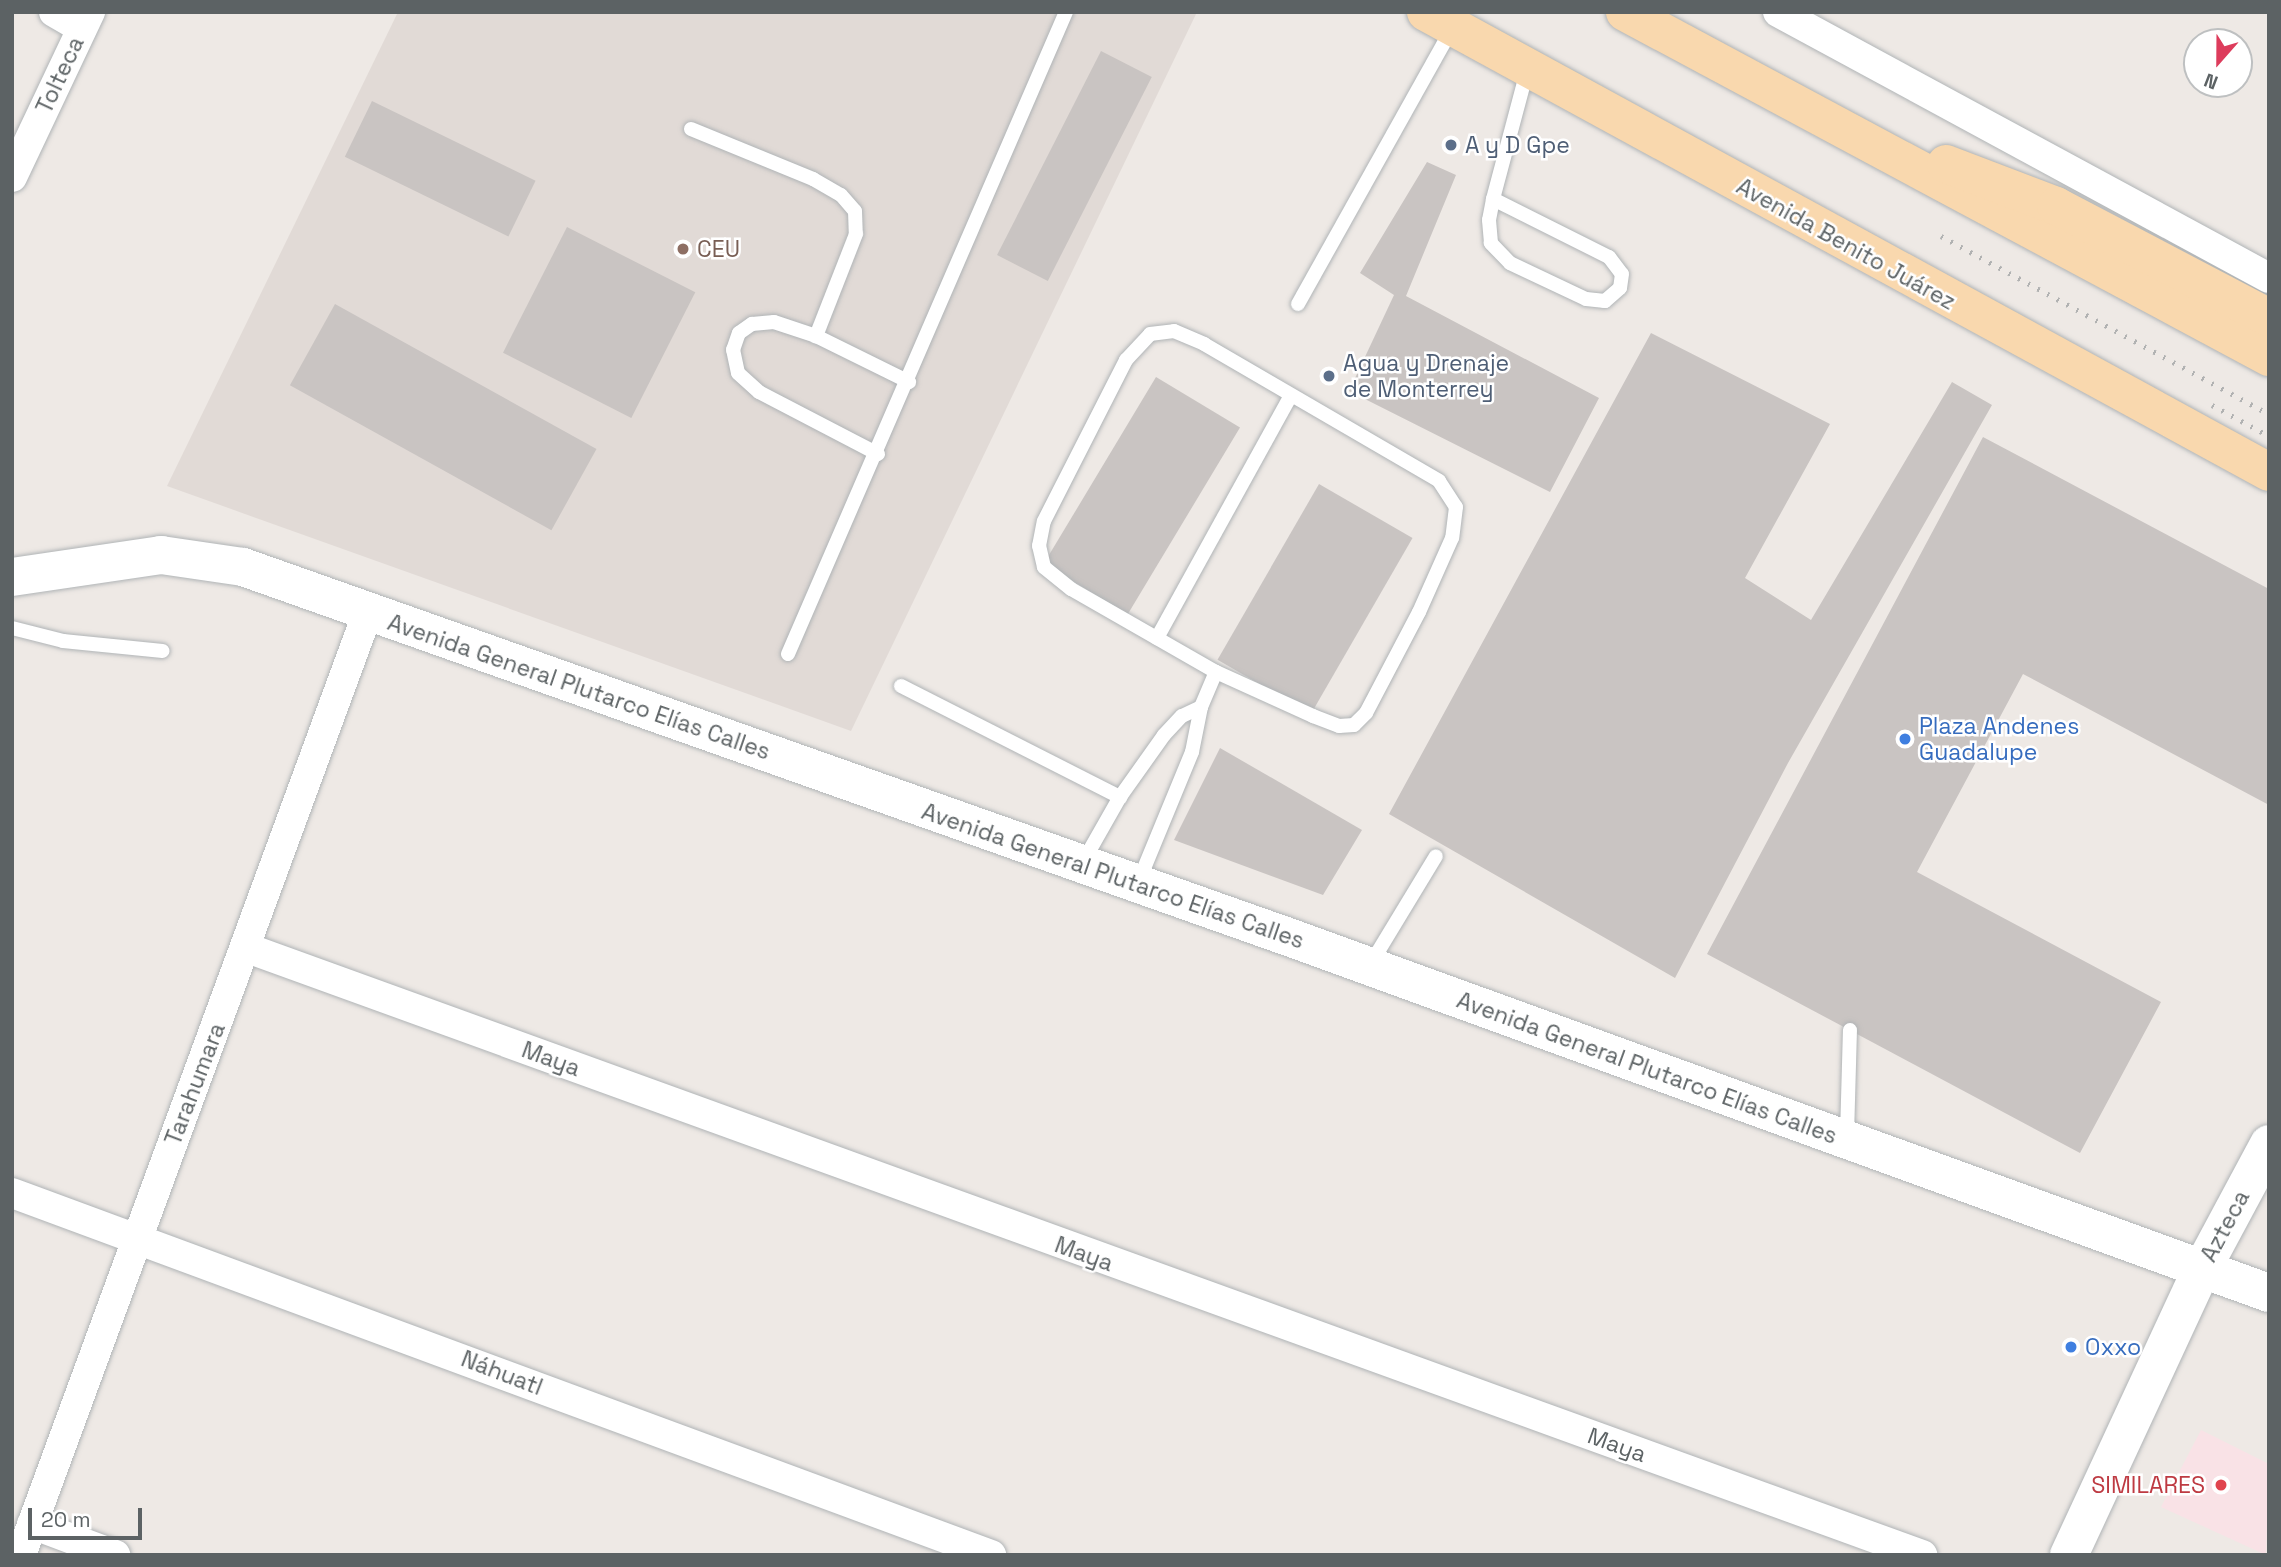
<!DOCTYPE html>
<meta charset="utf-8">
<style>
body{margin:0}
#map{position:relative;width:2281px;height:1567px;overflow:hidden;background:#eee9e5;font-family:"Space Grotesk",sans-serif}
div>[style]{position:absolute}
.education>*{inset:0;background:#e1dad6}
.medical>*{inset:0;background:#f9e2e6}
.building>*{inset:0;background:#c9c4c2;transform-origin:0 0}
.roads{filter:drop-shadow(0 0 2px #b0b4b6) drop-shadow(0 0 2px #b0b4b6)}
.lane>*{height:14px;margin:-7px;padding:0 7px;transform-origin:7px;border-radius:7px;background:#fff}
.street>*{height:30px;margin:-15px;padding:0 15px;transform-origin:15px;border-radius:15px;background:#fff}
.secondary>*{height:38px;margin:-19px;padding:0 19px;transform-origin:19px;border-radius:19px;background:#fff}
.primary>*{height:38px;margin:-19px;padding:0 19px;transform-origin:19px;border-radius:19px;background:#f9d8ae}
.rail>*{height:5px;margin-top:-2.5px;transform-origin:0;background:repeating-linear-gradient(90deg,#b1b2b2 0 2px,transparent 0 11px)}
.dots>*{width:19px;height:19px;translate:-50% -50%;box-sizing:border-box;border:4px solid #fff;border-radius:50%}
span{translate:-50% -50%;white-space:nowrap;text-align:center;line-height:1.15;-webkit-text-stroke:5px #fff;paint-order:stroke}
.street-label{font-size:23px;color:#5c6264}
.service-label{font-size:23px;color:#4e5e75}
.left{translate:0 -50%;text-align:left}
.education-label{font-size:23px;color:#785e54}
.shop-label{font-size:23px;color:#366cbe}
.health-label{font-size:23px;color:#be3a42}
.right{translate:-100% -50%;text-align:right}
.frame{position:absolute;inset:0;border:14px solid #5c6264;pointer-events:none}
.north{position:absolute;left:2183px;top:28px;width:70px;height:70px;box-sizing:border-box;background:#fff;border:2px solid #bec0c1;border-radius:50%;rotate:201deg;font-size:19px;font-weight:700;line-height:28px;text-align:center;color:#5c6264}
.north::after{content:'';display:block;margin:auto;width:24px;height:32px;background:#dd3c5c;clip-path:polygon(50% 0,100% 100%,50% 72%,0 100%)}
.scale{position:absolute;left:28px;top:1508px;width:114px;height:32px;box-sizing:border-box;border:4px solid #5c6264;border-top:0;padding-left:9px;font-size:21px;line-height:24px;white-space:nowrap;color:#5c6264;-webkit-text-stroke:5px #fff;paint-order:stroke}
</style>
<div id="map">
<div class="education">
<div style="clip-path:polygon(398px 12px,1197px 12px,851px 731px,167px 486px)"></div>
</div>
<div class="medical">
<div style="clip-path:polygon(2201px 1430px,2269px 1464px,2266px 1555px,2161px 1507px)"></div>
</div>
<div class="building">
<div style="left:1101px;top:51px;width:57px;height:229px;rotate:27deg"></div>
<div style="left:372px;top:101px;width:182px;height:62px;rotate:26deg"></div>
<div style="clip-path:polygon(1427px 162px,1456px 175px,1406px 296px,1599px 398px,1550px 492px,1349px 391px,1394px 295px,1360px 273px)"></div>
<div style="left:567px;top:227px;width:144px;height:141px;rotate:27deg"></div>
<div style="left:335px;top:304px;width:299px;height:93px;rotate:29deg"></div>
<div style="clip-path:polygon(1651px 333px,1830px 424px,1745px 578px,1811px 620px,1952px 382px,1992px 405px,1788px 763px,1675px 978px,1389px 814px)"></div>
<div style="left:1156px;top:377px;width:98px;height:218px;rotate:31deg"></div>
<div style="clip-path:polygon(1983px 437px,2269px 589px,2269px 805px,2023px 674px,1917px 872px,2161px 1002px,2080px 1153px,1707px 954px)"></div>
<div style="left:1319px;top:484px;width:108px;height:203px;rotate:30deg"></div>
<div style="clip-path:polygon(1220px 748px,1362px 830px,1323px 895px,1174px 840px)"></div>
</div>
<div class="roads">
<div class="lane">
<div style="left:691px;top:129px;width:132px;rotate:22.3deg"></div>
<div style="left:813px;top:179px;width:32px;rotate:30deg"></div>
<div style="left:841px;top:195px;width:21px;rotate:49deg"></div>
<div style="left:855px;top:211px;width:23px;rotate:88deg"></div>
<div style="left:856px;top:234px;width:110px;rotate:111.4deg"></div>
<div style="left:1493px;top:199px;width:130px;rotate:26.6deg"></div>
<div style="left:1609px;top:257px;width:21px;rotate:53deg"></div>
<div style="left:1622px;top:274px;width:14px;rotate:98deg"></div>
<div style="left:1620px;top:288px;width:20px;rotate:139deg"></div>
<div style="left:1605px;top:301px;width:19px;rotate:-174deg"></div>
<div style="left:1586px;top:299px;width:84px;rotate:-154.7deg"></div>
<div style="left:1510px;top:263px;width:28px;rotate:-134deg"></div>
<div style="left:1491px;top:243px;width:23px;rotate:-95deg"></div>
<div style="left:1489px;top:220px;width:21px;rotate:-79deg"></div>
<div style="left:1493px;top:199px;width:132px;rotate:-75.1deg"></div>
<div style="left:1298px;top:304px;width:316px;rotate:-60.8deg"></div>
<div style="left:1174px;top:331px;width:33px;rotate:23deg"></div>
<div style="left:1204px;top:344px;width:272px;rotate:30.2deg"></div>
<div style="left:1439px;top:481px;width:31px;rotate:57deg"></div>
<div style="left:1456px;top:507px;width:31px;rotate:97deg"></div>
<div style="left:1452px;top:538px;width:81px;rotate:114deg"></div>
<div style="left:1419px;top:612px;width:114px;rotate:117.7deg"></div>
<div style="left:1366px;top:713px;width:17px;rotate:135deg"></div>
<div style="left:1354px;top:725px;width:15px;rotate:176deg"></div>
<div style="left:1339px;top:726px;width:28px;rotate:-159deg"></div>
<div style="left:1313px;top:716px;width:107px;rotate:-155.6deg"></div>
<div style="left:1216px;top:672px;width:167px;rotate:-150.2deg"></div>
<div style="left:1071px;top:589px;width:35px;rotate:-141deg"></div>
<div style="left:1044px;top:567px;width:22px;rotate:-103deg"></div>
<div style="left:1039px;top:546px;width:25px;rotate:-79deg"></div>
<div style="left:1044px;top:521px;width:181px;rotate:-63deg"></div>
<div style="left:1126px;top:360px;width:35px;rotate:-47deg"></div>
<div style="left:1150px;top:334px;width:24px;rotate:-7deg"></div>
<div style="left:878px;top:454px;width:134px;rotate:-152.5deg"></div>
<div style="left:759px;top:392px;width:28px;rotate:-138deg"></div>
<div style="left:738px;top:373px;width:24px;rotate:-102deg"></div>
<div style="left:733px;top:350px;width:18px;rotate:-71deg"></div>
<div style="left:739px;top:333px;width:16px;rotate:-35deg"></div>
<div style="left:752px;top:324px;width:22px;rotate:-5deg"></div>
<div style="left:774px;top:322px;width:44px;rotate:18.4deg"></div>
<div style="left:816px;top:336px;width:104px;rotate:26.3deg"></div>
<div style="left:12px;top:628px;width:53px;rotate:14.3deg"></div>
<div style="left:63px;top:641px;width:100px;rotate:5.7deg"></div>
<div style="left:1157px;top:638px;width:275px;rotate:-61.1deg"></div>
<div style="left:788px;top:654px;width:700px;rotate:-66.59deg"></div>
<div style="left:901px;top:686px;width:246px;rotate:26.9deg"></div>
<div style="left:1083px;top:862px;width:75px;rotate:-60.4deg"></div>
<div style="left:1120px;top:797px;width:76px;rotate:-54.6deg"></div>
<div style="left:1164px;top:735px;width:26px;rotate:-47deg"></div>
<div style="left:1182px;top:716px;width:21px;rotate:-25deg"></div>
<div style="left:1138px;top:883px;width:142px;rotate:-67.6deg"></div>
<div style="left:1192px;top:752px;width:46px;rotate:-78.7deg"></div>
<div style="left:1201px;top:707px;width:38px;rotate:-67deg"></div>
<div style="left:1370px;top:965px;width:127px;rotate:-58.8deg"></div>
<div style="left:1847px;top:1136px;width:106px;rotate:-88.4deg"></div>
</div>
<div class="street">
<div style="left:54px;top:12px;width:32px;rotate:30deg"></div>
<div style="left:1778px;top:12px;width:558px;rotate:28.45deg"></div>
<div style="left:12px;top:177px;width:183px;rotate:-64.7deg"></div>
<div style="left:247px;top:948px;width:1782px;rotate:19.92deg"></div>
<div style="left:12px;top:1193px;width:1044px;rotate:20.29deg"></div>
<div style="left:32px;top:1524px;width:89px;rotate:20.5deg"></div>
<div style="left:21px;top:1555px;width:1005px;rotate:-69.8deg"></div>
</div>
<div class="secondary">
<div style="left:12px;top:577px;width:151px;rotate:-8.4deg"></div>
<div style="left:161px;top:555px;width:83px;rotate:8.3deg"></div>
<div style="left:243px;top:567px;width:1103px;rotate:19.49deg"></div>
<div style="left:1283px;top:935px;width:1049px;rotate:19.96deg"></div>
<div style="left:2069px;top:1555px;width:313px;rotate:-65.1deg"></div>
<div style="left:2201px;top:1271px;width:144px;rotate:-61.8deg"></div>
</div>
<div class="primary">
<div style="left:1426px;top:12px;width:960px;rotate:28.62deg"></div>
<div style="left:1625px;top:12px;width:731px;rotate:28.18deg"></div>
<div style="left:1946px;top:164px;width:118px;rotate:20.9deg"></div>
<div style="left:2056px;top:206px;width:241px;rotate:27.7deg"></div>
</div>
</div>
<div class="rail">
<div style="left:1941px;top:236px;width:373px;rotate:28.5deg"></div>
<div style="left:2212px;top:405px;width:65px;rotate:28.5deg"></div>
</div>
<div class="dots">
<div style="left:1451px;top:145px;background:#5c6f8a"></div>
<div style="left:683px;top:249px;background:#8d6e63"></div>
<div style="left:1329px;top:376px;background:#5c6f8a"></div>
<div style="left:1905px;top:739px;background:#3f7fe0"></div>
<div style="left:2071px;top:1347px;background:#3f7fe0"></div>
<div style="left:2221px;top:1485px;background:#e0444e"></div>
</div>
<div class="street-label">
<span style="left:60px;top:75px;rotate:-65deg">Tolteca</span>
<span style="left:1846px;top:244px;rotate:29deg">Avenida Benito Juárez</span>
<span style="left:579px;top:687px;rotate:19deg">Avenida General Plutarco Elías Calles</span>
<span style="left:1113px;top:876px;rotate:19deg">Avenida General Plutarco Elías Calles</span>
<span style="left:551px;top:1059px;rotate:20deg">Maya</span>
<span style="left:1647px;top:1068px;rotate:20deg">Avenida General Plutarco Elías Calles</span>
<span style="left:195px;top:1084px;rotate:-69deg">Tarahumara</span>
<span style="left:2225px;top:1226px;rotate:-62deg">Azteca</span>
<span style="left:1084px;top:1254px;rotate:20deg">Maya</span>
<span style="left:502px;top:1373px;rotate:21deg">Náhuatl</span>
<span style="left:1617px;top:1445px;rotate:20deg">Maya</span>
</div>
<div class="service-label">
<span class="left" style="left:1465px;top:145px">A y D Gpe</span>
<span class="left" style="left:1343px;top:376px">Agua y Drenaje<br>de Monterrey</span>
</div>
<div class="education-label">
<span class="left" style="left:697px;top:249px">CEU</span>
</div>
<div class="shop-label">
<span class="left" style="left:1919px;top:739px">Plaza Andenes<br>Guadalupe</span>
<span class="left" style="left:2085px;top:1347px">Oxxo</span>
</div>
<div class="health-label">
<span class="right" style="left:2205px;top:1485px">SIMILARES</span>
</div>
<div class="frame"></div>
<div class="north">N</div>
<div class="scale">20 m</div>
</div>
